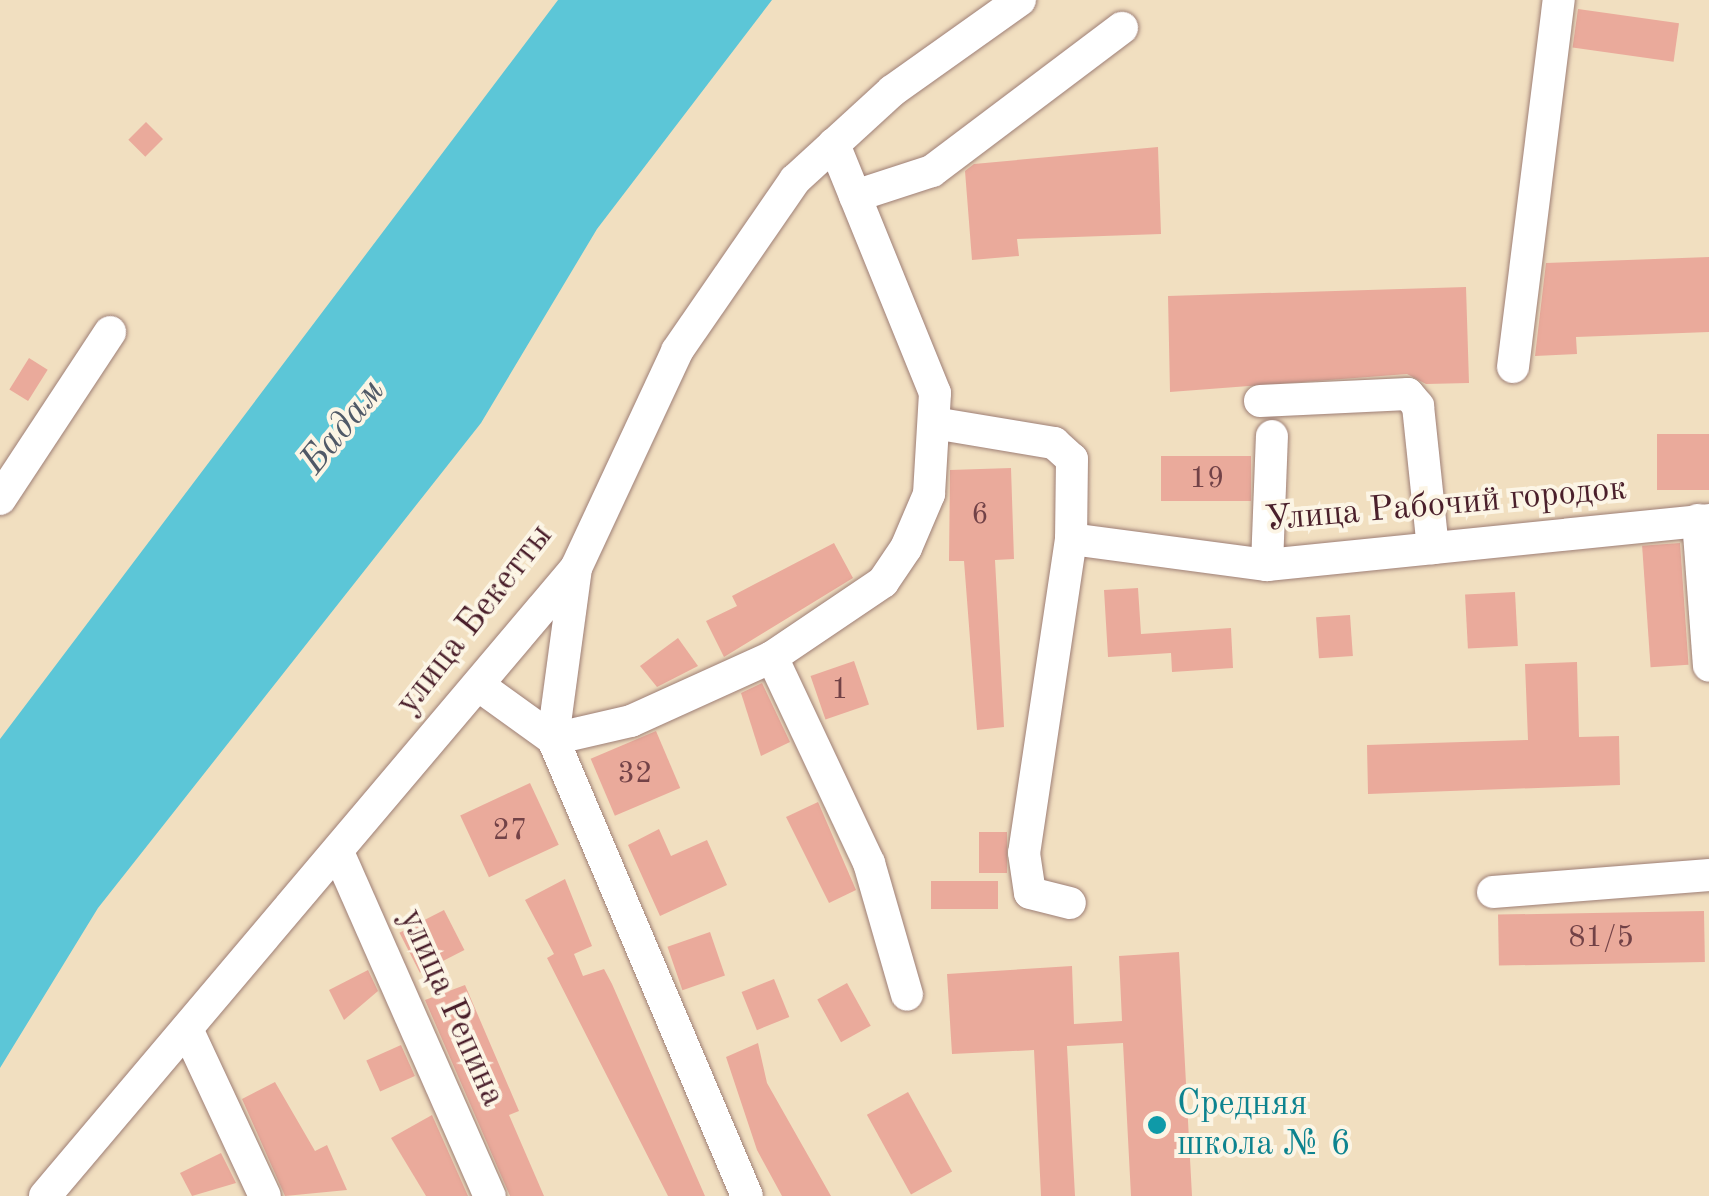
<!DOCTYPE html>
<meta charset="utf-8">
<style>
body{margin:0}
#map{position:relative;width:1709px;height:1196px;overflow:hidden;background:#f1dfc0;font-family:"Old Standard TT",serif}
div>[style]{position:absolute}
.water>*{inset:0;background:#5cc6d7}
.building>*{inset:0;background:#eaaa9b;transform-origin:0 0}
.roads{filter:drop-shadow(0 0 2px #9e7f76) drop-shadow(0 0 2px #9e7f76)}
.minor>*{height:32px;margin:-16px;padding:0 16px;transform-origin:16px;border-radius:16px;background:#fff}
.dots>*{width:28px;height:28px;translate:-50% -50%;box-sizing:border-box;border:5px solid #fcf5e5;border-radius:50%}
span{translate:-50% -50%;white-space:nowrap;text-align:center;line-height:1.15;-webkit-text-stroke:8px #fcf5e5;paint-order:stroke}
.number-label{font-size:30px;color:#724247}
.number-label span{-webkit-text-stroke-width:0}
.street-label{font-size:35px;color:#4a1f2b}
.culture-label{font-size:35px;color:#0d838f}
.left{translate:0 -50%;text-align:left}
.water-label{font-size:38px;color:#505967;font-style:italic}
</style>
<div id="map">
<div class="water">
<div style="clip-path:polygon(558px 0,772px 0,597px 229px,481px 423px,98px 908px,0 1068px,0 739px)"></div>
</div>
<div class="building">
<div style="left:1578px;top:9px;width:102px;height:39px;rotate:8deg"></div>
<div style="left:146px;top:122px;width:24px;height:25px;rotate:45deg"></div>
<div style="clip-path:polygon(1158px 147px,1161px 234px,1017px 239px,1019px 256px,972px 260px,965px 171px,974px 164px)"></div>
<div style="clip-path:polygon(1709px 257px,1709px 332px,1576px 337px,1577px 354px,1535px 356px,1546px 263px)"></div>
<div style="clip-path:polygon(1466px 287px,1469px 383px,1426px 384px,1407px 374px,1170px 392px,1168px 296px)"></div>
<div style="left:29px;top:358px;width:22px;height:37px;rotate:32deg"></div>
<div style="left:1709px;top:434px;width:56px;height:52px;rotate:90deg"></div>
<div style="left:1161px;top:456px;width:90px;height:45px"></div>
<div style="clip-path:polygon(1011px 468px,1014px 559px,995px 560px,1004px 727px,977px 730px,964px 561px,949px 561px,950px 470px)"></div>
<div style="clip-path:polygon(834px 543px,853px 578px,724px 657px,706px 621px,737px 606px,732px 596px)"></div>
<div style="left:1680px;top:543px;width:122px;height:38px;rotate:86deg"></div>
<div style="clip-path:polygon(1138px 588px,1141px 634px,1231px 628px,1233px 668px,1172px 672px,1171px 653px,1108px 657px,1104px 590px)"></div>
<div style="left:1515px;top:592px;width:54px;height:50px;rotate:87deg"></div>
<div style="left:1350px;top:615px;width:41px;height:34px;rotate:86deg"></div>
<div style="clip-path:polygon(678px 638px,698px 666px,657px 687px,640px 666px)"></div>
<div style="left:854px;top:661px;width:46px;height:46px;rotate:71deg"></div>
<div style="clip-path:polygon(1577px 662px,1579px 737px,1619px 736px,1620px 785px,1368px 794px,1367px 745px,1528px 740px,1525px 664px)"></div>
<div style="clip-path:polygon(762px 683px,790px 742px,761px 756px,741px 693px)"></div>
<div style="left:656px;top:731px;width:62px;height:71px;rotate:67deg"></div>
<div style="left:530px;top:783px;width:68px;height:77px;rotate:65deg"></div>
<div style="clip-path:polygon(818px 802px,856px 890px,829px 903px,786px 817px)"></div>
<div style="clip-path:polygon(659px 829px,671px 856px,707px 840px,727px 885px,660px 916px,628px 845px)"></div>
<div style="left:1007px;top:832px;width:41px;height:28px;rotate:90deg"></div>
<div style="clip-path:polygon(565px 879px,592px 946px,574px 954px,583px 976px,604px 969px,612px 984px,705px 1196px,668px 1196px,547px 958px,554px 954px,525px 900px)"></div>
<div style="left:998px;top:881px;width:28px;height:67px;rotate:90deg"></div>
<div style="left:444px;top:910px;width:45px;height:50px;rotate:63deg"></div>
<div style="left:1704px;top:911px;width:51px;height:206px;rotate:89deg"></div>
<div style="left:710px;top:932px;width:46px;height:45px;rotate:71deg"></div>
<div style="clip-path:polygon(1179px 952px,1192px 1196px,1131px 1196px,1123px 1043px,1067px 1046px,1075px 1196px,1041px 1196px,1034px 1050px,952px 1054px,947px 974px,1072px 966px,1074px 1024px,1122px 1021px,1119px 956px)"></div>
<div style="clip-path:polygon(368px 970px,378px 991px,344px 1020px,329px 990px)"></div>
<div style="left:774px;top:979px;width:41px;height:35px;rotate:68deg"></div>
<div style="left:847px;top:983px;width:49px;height:34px;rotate:61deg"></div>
<div style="clip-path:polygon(465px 985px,519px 1111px,509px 1115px,544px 1196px,510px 1196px,425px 1000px)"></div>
<div style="clip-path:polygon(758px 1043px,767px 1083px,831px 1196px,782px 1196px,757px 1150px,726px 1057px)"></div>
<div style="left:401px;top:1045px;width:34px;height:38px;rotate:66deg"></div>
<div style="clip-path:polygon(275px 1082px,315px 1151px,327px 1145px,347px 1190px,285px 1196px,242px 1099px)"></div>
<div style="left:908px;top:1092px;width:91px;height:47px;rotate:61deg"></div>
<div style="clip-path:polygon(432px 1115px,468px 1196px,426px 1196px,391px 1138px)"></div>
<div style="clip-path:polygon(221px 1153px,236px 1183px,192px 1196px,180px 1173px)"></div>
</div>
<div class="roads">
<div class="minor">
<div style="left:855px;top:196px;width:81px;rotate:-18deg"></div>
<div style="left:932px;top:171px;width:238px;rotate:-37deg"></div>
<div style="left:1513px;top:367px;width:370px;rotate:-82.9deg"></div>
<div style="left:1260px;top:401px;width:148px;rotate:-2.7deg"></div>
<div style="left:1408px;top:394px;width:16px;rotate:50deg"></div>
<div style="left:1418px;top:406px;width:143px;rotate:84deg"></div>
<div style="left:940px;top:424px;width:116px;rotate:9.5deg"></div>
<div style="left:1054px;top:443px;width:24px;rotate:42deg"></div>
<div style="left:1072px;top:459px;width:80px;rotate:90.7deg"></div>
<div style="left:1071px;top:539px;width:317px;rotate:98.5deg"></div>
<div style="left:1024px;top:853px;width:40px;rotate:81.5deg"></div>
<div style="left:1030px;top:893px;width:41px;rotate:14deg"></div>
<div style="left:0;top:499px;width:200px;rotate:-56.6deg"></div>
<div style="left:1698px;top:520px;width:146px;rotate:85.7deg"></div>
<div style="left:1071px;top:539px;width:198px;rotate:7.6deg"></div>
<div style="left:1267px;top:565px;width:444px;rotate:-5.8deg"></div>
<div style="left:1267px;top:565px;width:129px;rotate:-87.8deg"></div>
<div style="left:576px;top:568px;width:173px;rotate:97.7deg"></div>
<div style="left:553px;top:739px;width:496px;rotate:67deg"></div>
<div style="left:772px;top:657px;width:228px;rotate:64.8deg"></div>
<div style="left:869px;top:863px;width:137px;rotate:73.9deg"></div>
<div style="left:478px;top:685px;width:92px;rotate:35.8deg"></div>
<div style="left:553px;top:739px;width:80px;rotate:-13deg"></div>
<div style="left:631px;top:721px;width:155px;rotate:-24.4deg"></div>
<div style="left:772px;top:657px;width:134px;rotate:-34deg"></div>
<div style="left:883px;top:582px;width:41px;rotate:-55.9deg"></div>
<div style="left:906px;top:548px;width:59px;rotate:-66.9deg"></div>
<div style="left:929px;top:494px;width:101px;rotate:-86.6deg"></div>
<div style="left:935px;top:393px;width:269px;rotate:-112.1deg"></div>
<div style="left:338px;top:852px;width:376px;rotate:66.2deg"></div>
<div style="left:1493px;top:892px;width:217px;rotate:-4.5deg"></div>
<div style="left:187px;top:1029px;width:184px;rotate:65deg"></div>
<div style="left:45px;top:1196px;width:822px;rotate:-49.78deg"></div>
<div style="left:576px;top:568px;width:239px;rotate:-65deg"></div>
<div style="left:677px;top:351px;width:208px;rotate:-55.4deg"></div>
<div style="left:795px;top:180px;width:132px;rotate:-42.5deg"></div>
<div style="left:892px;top:91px;width:157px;rotate:-35.4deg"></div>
</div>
</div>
<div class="dots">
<div style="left:1157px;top:1125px;background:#0f9aa8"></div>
</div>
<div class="number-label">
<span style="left:1207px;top:479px">19</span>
<span style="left:980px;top:515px">6</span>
<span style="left:840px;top:690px">1</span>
<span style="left:635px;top:774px">32</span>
<span style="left:510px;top:831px">27</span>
<span style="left:1601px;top:938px">81/5</span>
</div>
<div class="street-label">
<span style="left:1446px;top:505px;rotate:-5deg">Улица Рабочий городок</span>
<span style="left:475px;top:620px;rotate:-52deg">улица Бекетты</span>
<span style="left:451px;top:1008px;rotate:66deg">улица Репина</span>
</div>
<div class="culture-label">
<span class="left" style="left:1177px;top:1125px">Средняя<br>школа № 6</span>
</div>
<div class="water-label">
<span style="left:344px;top:427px;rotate:-51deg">Бадам</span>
</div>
</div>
